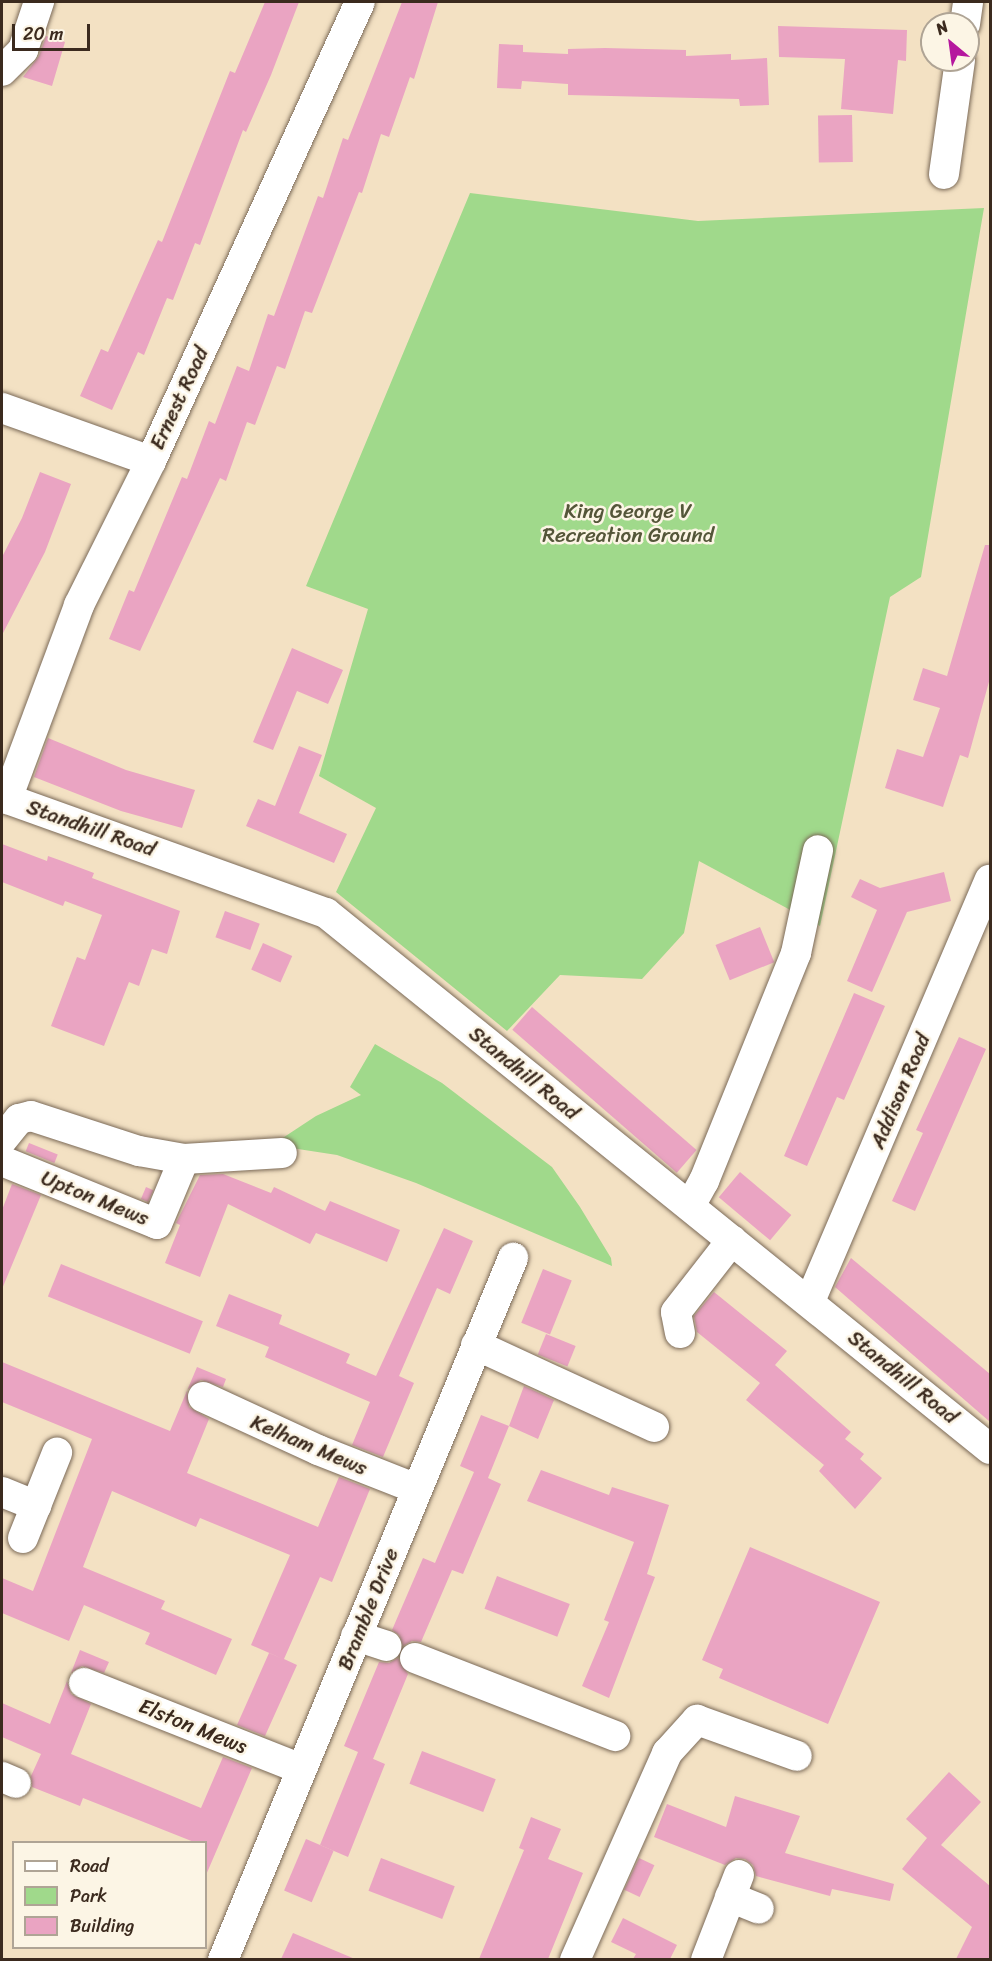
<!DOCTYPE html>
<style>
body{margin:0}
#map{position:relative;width:992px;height:1961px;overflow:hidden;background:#f3e1c3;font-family:Sriracha,sans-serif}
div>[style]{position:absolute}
.green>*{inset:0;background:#a0d98b}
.building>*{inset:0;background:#eaa4c2;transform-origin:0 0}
.roads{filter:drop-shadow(0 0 2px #7b6a58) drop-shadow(0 0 2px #7b6a58)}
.minor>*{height:30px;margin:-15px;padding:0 15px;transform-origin:15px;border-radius:15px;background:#fff}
span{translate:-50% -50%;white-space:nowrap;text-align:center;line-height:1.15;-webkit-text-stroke:5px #fcf5e5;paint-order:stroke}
.street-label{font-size:21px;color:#3b2a1e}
.park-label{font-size:21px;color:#545639}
.frame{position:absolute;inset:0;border:3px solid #3b2a1e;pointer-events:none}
.legend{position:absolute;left:12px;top:1841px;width:195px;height:108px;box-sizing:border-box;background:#fcf5e5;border:2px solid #afa495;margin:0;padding:8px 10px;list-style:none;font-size:18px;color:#3b2a1e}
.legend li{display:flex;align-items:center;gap:12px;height:30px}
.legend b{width:30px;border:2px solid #afa495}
.north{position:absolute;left:920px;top:12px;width:60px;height:60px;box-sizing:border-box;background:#fcf5e5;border:2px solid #afa495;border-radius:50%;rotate:331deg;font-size:16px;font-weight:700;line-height:24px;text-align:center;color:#3b2a1e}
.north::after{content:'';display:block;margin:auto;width:21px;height:27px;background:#b5179e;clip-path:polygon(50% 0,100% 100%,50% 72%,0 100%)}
.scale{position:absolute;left:12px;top:24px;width:78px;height:27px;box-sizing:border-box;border:3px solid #3b2a1e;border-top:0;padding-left:8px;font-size:18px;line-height:21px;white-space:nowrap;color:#3b2a1e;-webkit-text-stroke:4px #fcf5e5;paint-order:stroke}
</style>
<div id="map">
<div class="green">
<div style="clip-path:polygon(470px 193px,698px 221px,984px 208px,921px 577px,890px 597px,820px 926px,699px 861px,684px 933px,642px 979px,560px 975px,507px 1031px,336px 892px,376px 808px,319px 776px,368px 609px,306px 586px)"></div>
<div style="clip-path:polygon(375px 1044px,442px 1083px,552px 1167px,580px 1207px,611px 1258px,612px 1266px,416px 1183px,337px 1155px,272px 1145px,316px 1116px,361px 1095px,350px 1087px)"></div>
</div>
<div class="building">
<div style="clip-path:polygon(265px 2px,299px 2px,271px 75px,246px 132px,243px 130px,200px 245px,195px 243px,173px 300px,167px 298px,144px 355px,138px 352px,112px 410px,80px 396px,101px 349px,108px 352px,158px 240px,162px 242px,230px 71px,235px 73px)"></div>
<div style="clip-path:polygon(402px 2px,438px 2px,414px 79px,410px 77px,389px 137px,381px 134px,362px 193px,359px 192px,312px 313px,305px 311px,285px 369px,277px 366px,255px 425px,247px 422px,226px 481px,220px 478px,140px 651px,109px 639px,129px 590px,134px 592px,182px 477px,187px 479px,209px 421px,215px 424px,237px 366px,249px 371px,268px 314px,274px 316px,318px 196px,323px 198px,343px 138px,348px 140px)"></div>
<div style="clip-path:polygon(778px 26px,907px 30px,906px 61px,898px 60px,893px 114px,841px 109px,845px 59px,779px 57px)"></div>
<div style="clip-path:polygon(46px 36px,65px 42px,52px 86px,23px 77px,39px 56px)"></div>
<div style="clip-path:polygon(499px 44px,523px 45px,523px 52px,568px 54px,568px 49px,605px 48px,686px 50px,686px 56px,731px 54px,731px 60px,767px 58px,769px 105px,740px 106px,739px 99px,568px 95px,568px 84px,522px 81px,521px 89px,497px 88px)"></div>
<div style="left:852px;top:115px;width:47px;height:34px;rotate:89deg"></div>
<div style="clip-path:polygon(40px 472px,71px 484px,45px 552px,2px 635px,2px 557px,22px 518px)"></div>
<div style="clip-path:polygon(985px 545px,990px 545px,990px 678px,968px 758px,960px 755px,943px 807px,885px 788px,897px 749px,923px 757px,940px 708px,913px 700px,923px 668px,947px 676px)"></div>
<div style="clip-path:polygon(292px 648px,343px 670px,328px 704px,297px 691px,273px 750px,253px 742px)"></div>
<div style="clip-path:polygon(48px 738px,126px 770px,195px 790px,182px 828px,121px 811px,34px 777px)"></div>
<div style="clip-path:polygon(299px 746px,322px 755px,299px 813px,347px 834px,334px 863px,246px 826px,258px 799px,275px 806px)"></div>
<div style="clip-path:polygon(2px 844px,47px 861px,48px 856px,62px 861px,94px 873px,92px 878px,180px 911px,167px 954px,152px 949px,139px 986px,129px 982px,104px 1046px,51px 1026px,77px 957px,85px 960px,102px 915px,65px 901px,63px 906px,2px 882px)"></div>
<div style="clip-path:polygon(944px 872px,951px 901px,907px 912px,872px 992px,847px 981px,877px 910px,851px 897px,860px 879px,880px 888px)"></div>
<div style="left:225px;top:911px;width:37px;height:28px;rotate:20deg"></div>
<div style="left:760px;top:927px;width:38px;height:48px;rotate:68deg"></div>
<div style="left:263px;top:943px;width:32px;height:29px;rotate:24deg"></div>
<div style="clip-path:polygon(854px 993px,885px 1006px,844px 1100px,837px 1097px,807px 1166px,784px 1156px)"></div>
<div style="left:532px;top:1007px;width:218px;height:30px;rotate:41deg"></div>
<div style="clip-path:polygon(959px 1037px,986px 1049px,915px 1211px,892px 1201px,923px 1133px,916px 1130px)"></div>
<div style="left:29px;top:1143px;width:31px;height:9px;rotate:22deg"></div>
<div style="left:740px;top:1172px;width:67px;height:33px;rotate:40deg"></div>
<div style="clip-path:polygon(223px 1174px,271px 1193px,274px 1187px,325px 1211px,330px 1201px,400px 1230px,387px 1262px,316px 1233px,310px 1244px,228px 1204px,200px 1277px,165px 1263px,180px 1225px,176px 1223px,200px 1175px)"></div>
<div style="clip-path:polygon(12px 1184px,41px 1195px,2px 1289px,2px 1210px)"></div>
<div style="left:146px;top:1187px;width:8px;height:13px;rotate:23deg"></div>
<div style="clip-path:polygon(444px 1228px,473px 1241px,450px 1294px,437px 1288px,399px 1376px,414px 1383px,383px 1457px,352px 1445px,370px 1402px,265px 1357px,269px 1347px,216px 1326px,229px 1294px,282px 1315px,279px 1324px,350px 1354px,346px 1363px,376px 1376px)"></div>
<div style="clip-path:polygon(851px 1258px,990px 1374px,990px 1422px,835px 1287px)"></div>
<div style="left:61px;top:1264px;width:153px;height:35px;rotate:22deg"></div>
<div style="left:543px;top:1269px;width:31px;height:58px;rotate:22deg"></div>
<div style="clip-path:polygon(714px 1292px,787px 1351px,775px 1365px,851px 1432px,845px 1439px,864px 1454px,860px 1459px,882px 1478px,855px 1509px,819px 1471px,824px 1465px,746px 1400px,760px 1383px,697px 1332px,694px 1316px)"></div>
<div style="left:546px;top:1334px;width:32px;height:22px;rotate:22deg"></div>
<div style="clip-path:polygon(2px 1362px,170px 1431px,197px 1367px,226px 1379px,223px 1387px,201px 1380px,187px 1390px,189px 1407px,209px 1419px,187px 1473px,318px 1527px,339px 1477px,370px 1489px,332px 1582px,320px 1577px,284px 1659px,297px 1665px,265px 1736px,237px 1725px,269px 1653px,283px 1659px,251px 1645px,290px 1555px,200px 1518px,196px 1527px,112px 1491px,83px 1567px,165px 1601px,161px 1609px,232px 1639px,216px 1675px,145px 1644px,150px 1633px,84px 1605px,69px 1641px,2px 1613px,2px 1578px,33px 1591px,92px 1439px,2px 1402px)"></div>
<div style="clip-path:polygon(524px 1386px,554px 1400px,538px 1439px,509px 1426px,488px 1478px,475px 1472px,501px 1484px,463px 1574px,452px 1570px,421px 1642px,412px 1641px,403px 1646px,399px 1635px,392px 1630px,423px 1558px,435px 1563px,474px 1472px,460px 1466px,481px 1415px,509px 1426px)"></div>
<div style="clip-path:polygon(541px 1470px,609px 1495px,612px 1487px,669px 1505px,647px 1574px,655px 1577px,609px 1698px,582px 1686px,609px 1622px,604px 1620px,634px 1542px,527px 1501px)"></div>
<div style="clip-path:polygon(750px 1547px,880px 1602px,828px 1724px,719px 1678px,723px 1669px,702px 1660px)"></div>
<div style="left:497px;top:1576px;width:78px;height:35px;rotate:21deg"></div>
<div style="clip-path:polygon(80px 1650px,109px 1662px,104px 1673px,82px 1666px,71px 1673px)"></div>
<div style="clip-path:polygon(398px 1658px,408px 1674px,373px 1759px,364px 1755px,385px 1764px,348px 1857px,320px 1845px,358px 1752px,344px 1746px,379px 1662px,389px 1663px)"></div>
<div style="clip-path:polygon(67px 1681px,71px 1694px,91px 1704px,71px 1754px,201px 1808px,223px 1757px,252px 1768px,206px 1875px,206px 1842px,194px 1842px,83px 1798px,80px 1806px,32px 1787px,31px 1776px,41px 1754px,2px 1737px,2px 1703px,50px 1724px)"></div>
<div style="left:422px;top:1751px;width:79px;height:35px;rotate:21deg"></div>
<div style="clip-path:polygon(949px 1772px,981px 1802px,941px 1845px,990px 1886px,990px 1959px,956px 1959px,972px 1927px,902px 1869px,927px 1838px,906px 1819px)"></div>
<div style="clip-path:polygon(735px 1796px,800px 1816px,785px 1853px,894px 1884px,890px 1901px,832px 1889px,830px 1896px,763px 1878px,756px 1876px,753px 1865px,745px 1859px,736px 1858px,725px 1865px,654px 1837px,667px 1804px,726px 1827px)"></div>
<div style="clip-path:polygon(531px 1817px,561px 1829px,548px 1859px,583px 1873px,548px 1959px,479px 1959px,524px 1850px,519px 1848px)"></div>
<div style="left:306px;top:1839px;width:30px;height:56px;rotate:23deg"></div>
<div style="left:381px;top:1858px;width:79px;height:35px;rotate:21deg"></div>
<div style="left:639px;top:1858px;width:17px;height:35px;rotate:25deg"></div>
<div style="clip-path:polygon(623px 1918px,677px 1945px,670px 1959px,633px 1959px,636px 1954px,611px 1942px)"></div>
<div style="clip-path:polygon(293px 1933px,355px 1959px,281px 1959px)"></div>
</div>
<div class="roads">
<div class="minor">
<div style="left:965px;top:24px;width:22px;rotate:-82deg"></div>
<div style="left:2px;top:71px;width:30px;rotate:-45deg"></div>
<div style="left:23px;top:50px;width:51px;rotate:-71.6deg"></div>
<div style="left:944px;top:174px;width:115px;rotate:-82deg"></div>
<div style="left:2px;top:408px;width:158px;rotate:19.6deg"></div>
<div style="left:2px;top:797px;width:344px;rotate:19.7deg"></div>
<div style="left:326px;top:913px;width:853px;rotate:38.91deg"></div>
<div style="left:7px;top:799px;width:207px;rotate:-69.6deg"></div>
<div style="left:79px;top:605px;width:161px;rotate:-63.4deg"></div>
<div style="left:151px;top:461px;width:504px;rotate:-65.52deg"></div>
<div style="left:2px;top:1140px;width:27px;rotate:-51deg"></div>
<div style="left:19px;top:1119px;width:12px;rotate:-14deg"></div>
<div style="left:31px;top:1116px;width:114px;rotate:18deg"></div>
<div style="left:139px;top:1151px;width:46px;rotate:10.1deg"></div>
<div style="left:184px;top:1159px;width:98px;rotate:-3.5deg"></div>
<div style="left:2px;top:1161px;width:167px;rotate:22.1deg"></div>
<div style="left:157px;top:1224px;width:70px;rotate:-67.4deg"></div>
<div style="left:690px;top:1206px;width:29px;rotate:-61deg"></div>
<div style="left:704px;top:1181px;width:246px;rotate:-68deg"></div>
<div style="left:796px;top:953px;width:105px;rotate:-77.9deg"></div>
<div style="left:810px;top:1301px;width:458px;rotate:-66.9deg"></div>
<div style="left:680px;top:1333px;width:21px;rotate:-101deg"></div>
<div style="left:676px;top:1312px;width:91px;rotate:-52.1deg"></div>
<div style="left:476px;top:1345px;width:196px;rotate:24.7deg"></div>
<div style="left:203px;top:1397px;width:127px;rotate:24.7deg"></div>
<div style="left:318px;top:1450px;width:106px;rotate:21.5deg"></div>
<div style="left:2px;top:1492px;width:37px;rotate:22deg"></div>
<div style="left:23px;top:1538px;width:92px;rotate:-68.2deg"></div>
<div style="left:356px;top:1636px;width:32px;rotate:18deg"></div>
<div style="left:415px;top:1658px;width:215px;rotate:21.3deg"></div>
<div style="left:84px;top:1683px;width:233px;rotate:21.6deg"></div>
<div style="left:2px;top:1777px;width:15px;rotate:23deg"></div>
<div style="left:730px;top:1897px;width:31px;rotate:22deg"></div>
<div style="left:223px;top:1960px;width:760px;rotate:-67.55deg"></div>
<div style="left:575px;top:1960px;width:227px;rotate:-66deg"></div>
<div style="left:667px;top:1753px;width:45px;rotate:-47.7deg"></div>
<div style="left:697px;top:1720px;width:106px;rotate:19.8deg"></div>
<div style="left:706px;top:1960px;width:91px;rotate:-68.8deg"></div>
</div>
</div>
<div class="street-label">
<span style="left:179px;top:398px;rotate:-65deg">Ernest Road</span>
<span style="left:91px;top:828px;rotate:19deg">Standhill Road</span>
<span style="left:524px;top:1073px;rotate:39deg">Standhill Road</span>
<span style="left:900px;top:1091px;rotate:-67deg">Addison Road</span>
<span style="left:95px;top:1198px;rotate:22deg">Upton Mews</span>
<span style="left:903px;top:1377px;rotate:39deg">Standhill Road</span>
<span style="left:309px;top:1445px;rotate:23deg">Kelham Mews</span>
<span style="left:368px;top:1609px;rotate:-68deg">Bramble Drive</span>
<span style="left:193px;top:1726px;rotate:22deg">Elston Mews</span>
</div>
<div class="park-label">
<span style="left:628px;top:523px">King George V<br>Recreation Ground</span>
</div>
<div class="frame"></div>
<ul class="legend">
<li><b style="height:8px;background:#fff"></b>Road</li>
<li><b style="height:16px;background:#a0d98b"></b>Park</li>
<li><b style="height:16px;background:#eaa4c2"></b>Building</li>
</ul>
<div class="north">N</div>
<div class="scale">20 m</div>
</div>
